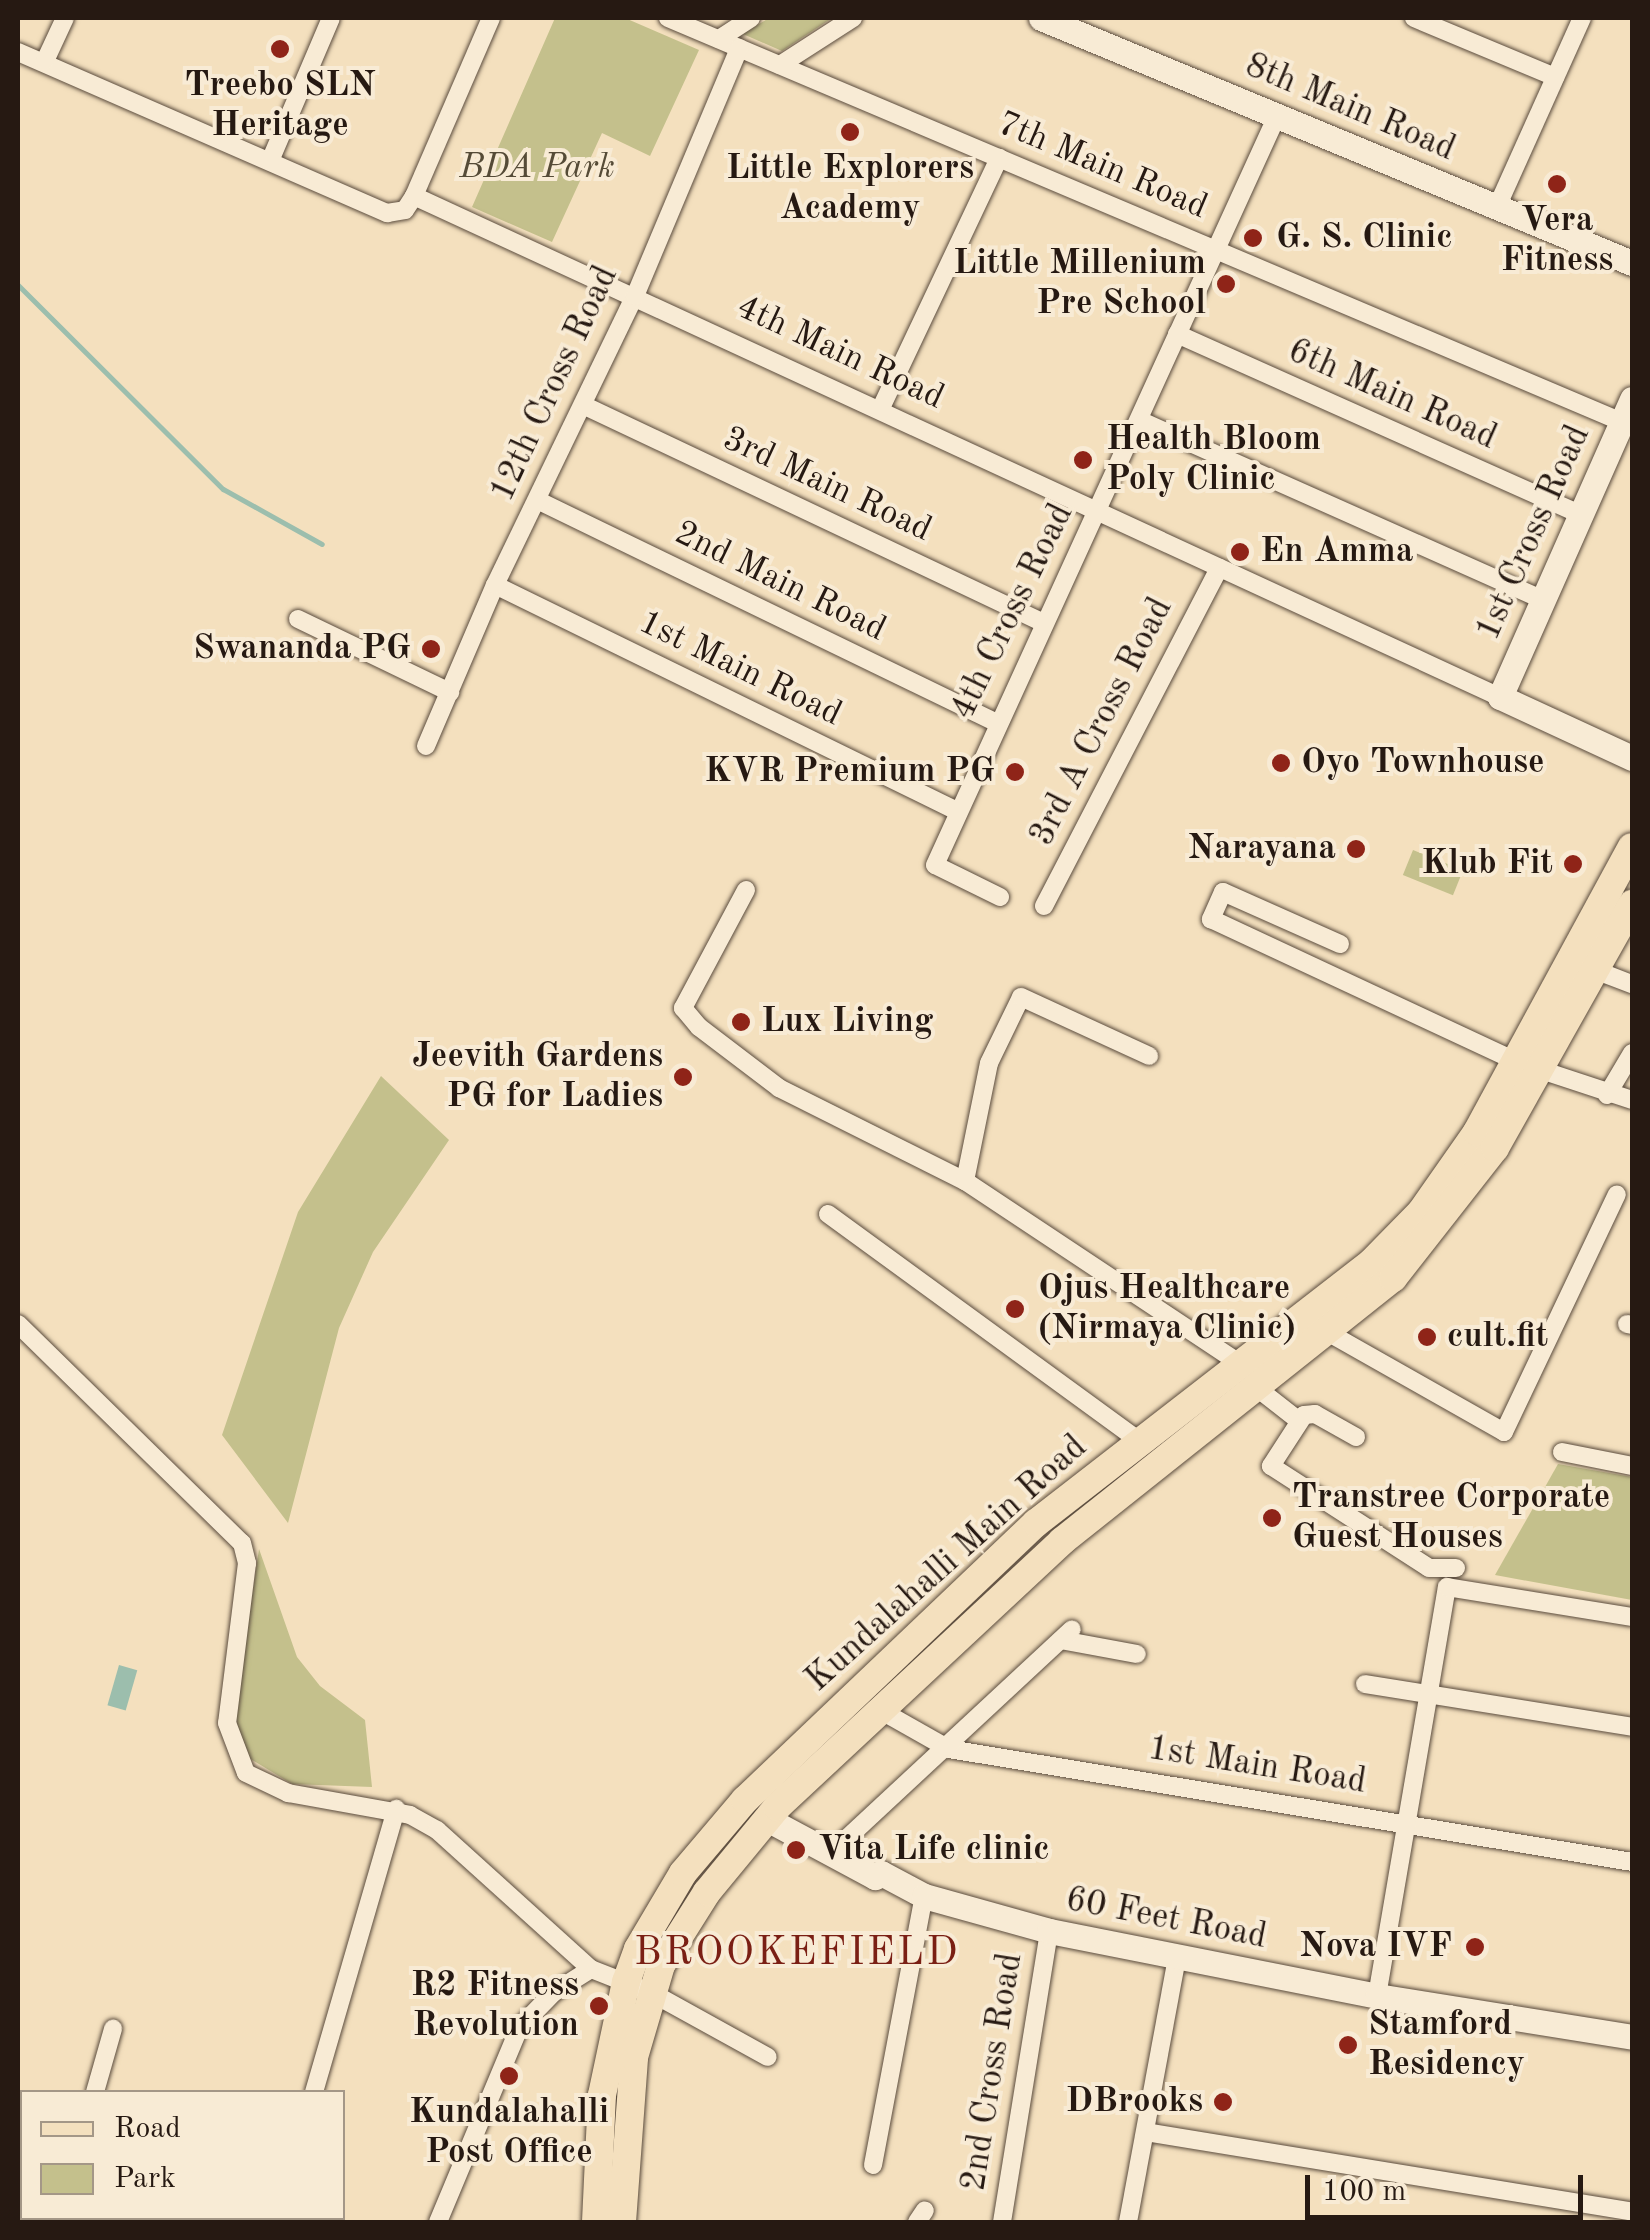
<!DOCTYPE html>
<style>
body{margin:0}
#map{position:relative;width:1650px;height:2240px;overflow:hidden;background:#f4e0be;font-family:"Old Standard TT",serif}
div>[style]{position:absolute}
.green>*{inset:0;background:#c4c08c;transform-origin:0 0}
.water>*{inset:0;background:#9cbead;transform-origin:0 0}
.stream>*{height:5px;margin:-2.5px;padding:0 2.5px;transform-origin:2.5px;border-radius:2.5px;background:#9cbead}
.roads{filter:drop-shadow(0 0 2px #5a4b3d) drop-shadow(0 0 2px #5a4b3d)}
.street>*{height:18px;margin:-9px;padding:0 9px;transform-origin:9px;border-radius:9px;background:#f8ebd5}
.secondary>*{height:25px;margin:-12.5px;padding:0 12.5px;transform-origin:12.5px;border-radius:12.5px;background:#f8ebd5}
.primary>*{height:28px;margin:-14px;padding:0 14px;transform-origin:14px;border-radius:14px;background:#f4e0be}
.dots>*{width:28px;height:28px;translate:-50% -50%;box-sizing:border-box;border:5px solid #f8ebd5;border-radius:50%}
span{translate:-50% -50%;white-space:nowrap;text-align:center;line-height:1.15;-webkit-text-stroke:8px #f8ebd5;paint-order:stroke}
.poi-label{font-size:35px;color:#261912;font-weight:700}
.left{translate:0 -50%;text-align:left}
.right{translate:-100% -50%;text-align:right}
.street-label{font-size:35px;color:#261912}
.park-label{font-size:35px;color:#554b37;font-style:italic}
.quarter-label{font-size:40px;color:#7a1f14;letter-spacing:2.5px}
.frame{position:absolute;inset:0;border:20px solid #261912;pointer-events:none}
.legend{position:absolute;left:20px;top:2090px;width:325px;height:130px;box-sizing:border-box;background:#f8ebd5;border:2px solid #a49787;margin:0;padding:12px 18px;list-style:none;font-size:30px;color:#261912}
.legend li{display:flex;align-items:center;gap:20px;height:50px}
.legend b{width:50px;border:2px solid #a49787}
.scale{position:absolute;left:1305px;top:2175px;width:278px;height:45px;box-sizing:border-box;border:5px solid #261912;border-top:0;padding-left:12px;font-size:30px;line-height:35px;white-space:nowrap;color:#261912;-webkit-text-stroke:8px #f8ebd5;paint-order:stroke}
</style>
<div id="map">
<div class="green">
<div style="clip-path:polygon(555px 18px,625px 18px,699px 50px,650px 156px,602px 133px,552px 242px,472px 207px)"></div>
<div style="clip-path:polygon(769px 18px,832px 18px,782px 51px,743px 34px)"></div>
<div style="left:1413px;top:850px;width:54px;height:27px;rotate:22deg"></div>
<div style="clip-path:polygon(381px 1076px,449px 1140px,373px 1252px,339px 1328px,288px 1523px,222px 1435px,298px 1212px)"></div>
<div style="clip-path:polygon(1558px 1464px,1632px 1477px,1632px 1600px,1495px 1575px)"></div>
<div style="clip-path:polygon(259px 1549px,297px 1657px,320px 1686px,365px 1720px,372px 1787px,292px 1784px,249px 1758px,234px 1718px)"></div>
<div style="clip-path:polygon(18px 2161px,22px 2218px,140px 2222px,18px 2222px)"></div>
</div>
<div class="water">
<div style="left:119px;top:1665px;width:19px;height:42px;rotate:16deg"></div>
</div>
<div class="stream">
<div style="left:18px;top:285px;width:289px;rotate:44.9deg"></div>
<div style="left:223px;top:489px;width:113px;rotate:29.1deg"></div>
</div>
<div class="roads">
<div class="street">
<div style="left:668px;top:18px;width:1036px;rotate:22.95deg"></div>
<div style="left:1414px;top:18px;width:153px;rotate:22.7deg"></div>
<div style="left:719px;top:39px;width:38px;rotate:-33deg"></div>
<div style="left:18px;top:52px;width:403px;rotate:23.6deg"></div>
<div style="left:387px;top:213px;width:18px;rotate:-9deg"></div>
<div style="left:405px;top:210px;width:17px;rotate:-57deg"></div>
<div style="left:414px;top:196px;width:194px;rotate:-66.6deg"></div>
<div style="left:45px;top:61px;width:47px;rotate:-65.1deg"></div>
<div style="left:780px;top:65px;width:87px;rotate:-32.8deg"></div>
<div style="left:270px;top:161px;width:155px;rotate:-66.9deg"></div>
<div style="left:414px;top:196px;width:1196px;rotate:24.77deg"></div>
<div style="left:1497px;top:207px;width:207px;rotate:-65.8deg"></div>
<div style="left:1177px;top:334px;width:441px;rotate:24.1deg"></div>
<div style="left:583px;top:405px;width:510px;rotate:25.31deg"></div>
<div style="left:880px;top:410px;width:279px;rotate:-64.7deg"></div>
<div style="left:1139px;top:420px;width:442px;rotate:24deg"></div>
<div style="left:537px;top:500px;width:509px;rotate:25.86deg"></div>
<div style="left:495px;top:585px;width:514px;rotate:26.07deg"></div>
<div style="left:298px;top:619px;width:169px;rotate:25.7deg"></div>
<div style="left:426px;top:746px;width:175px;rotate:-66.8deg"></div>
<div style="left:495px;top:585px;width:321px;rotate:-64.2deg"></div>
<div style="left:635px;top:296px;width:269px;rotate:-67.2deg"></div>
<div style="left:746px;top:890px;width:134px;rotate:118.1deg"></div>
<div style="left:683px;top:1008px;width:25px;rotate:50deg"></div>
<div style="left:699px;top:1027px;width:101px;rotate:37.3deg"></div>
<div style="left:779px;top:1088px;width:208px;rotate:26.6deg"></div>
<div style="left:965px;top:1181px;width:330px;rotate:33.6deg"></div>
<div style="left:1000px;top:897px;width:72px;rotate:-153.8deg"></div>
<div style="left:935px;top:865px;width:823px;rotate:-65.46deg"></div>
<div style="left:1044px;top:906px;width:381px;rotate:-62.6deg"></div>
<div style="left:1340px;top:944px;width:128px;rotate:-156deg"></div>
<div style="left:1223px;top:892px;width:30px;rotate:114deg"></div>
<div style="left:1211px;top:919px;width:338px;rotate:25deg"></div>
<div style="left:1517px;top:1062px;width:121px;rotate:18.3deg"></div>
<div style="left:1595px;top:970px;width:40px;rotate:21deg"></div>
<div style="left:1607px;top:1095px;width:49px;rotate:-59.2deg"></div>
<div style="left:965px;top:1181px;width:120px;rotate:-78.5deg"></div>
<div style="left:989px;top:1063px;width:73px;rotate:-64.1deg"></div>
<div style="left:1021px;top:997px;width:141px;rotate:24.7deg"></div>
<div style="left:828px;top:1214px;width:387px;rotate:36.1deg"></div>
<div style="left:18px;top:1324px;width:313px;rotate:44.4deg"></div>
<div style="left:242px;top:1543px;width:21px;rotate:76deg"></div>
<div style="left:247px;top:1563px;width:161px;rotate:97.1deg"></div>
<div style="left:227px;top:1723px;width:53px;rotate:69.2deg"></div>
<div style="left:246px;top:1773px;width:47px;rotate:25.5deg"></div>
<div style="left:288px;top:1793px;width:124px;rotate:10.2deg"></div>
<div style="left:410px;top:1815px;width:31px;rotate:29deg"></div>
<div style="left:437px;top:1830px;width:207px;rotate:42.1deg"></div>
<div style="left:591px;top:1969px;width:66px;rotate:21.5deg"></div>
<div style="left:652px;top:1993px;width:132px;rotate:28.9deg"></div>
<div style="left:1627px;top:1324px;width:5px;rotate:11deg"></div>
<div style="left:1329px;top:1333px;width:201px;rotate:29.5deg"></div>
<div style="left:1504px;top:1432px;width:263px;rotate:-64.6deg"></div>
<div style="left:1257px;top:1388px;width:52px;rotate:38deg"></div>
<div style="left:1356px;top:1437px;width:47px;rotate:-150.7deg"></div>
<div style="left:1315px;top:1414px;width:11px;rotate:175deg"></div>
<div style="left:1304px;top:1415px;width:61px;rotate:122.9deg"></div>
<div style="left:1271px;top:1466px;width:188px;rotate:32.8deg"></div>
<div style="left:1429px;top:1568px;width:27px"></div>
<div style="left:1562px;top:1452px;width:71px;rotate:11.3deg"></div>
<div style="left:1061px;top:1640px;width:77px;rotate:10.4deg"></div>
<div style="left:1365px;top:1684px;width:270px;rotate:9.1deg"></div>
<div style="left:880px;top:1710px;width:79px;rotate:29.5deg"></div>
<div style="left:949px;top:1749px;width:692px;rotate:9.39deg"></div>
<div style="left:830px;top:1854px;width:330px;rotate:-42.9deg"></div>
<div style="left:1377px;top:1996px;width:415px;rotate:-80.3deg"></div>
<div style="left:1447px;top:1587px;width:187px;rotate:9.2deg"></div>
<div style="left:95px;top:2092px;width:66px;rotate:-74.1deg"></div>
<div style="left:314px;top:2092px;width:295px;rotate:-73.8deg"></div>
<div style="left:1146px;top:2132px;width:493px;rotate:9.3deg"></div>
<div style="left:873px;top:2165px;width:274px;rotate:-79.3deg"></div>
<div style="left:265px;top:2218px;width:12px"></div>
<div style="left:438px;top:2222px;width:210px;rotate:-67.3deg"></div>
<div style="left:519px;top:2028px;width:49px;rotate:-45.8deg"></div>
<div style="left:553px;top:1993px;width:45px;rotate:-32.3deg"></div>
<div style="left:917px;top:2222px;width:14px;rotate:-56deg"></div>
<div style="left:1002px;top:2222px;width:295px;rotate:-80.8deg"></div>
<div style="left:1128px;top:2222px;width:269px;rotate:-79.5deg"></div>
</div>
<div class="secondary">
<div style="left:1041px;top:18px;width:640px;rotate:22.52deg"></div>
<div style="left:1632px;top:399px;width:326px;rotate:113.9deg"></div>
<div style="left:1500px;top:697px;width:145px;rotate:24.8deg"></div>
<div style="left:767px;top:1819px;width:123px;rotate:28.2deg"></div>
<div style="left:875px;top:1877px;width:7px;rotate:-34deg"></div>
<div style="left:881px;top:1873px;width:49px;rotate:28.1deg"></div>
<div style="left:924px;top:1896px;width:130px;rotate:15.6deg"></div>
<div style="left:1049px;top:1931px;width:334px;rotate:11.2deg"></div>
<div style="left:1377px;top:1996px;width:258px;rotate:9.1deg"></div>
</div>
<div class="primary">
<div style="left:596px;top:2222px;width:127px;rotate:-87.3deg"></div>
<div style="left:602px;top:2095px;width:116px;rotate:-78deg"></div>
<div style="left:626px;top:1982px;width:35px;rotate:-70deg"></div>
<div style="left:638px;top:1949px;width:88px;rotate:-59.4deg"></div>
<div style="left:683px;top:1873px;width:96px;rotate:-49.7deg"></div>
<div style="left:745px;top:1800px;width:402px;rotate:-43.6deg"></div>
<div style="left:1036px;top:1523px;width:425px;rotate:-37.8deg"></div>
<div style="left:1372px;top:1262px;width:70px;rotate:-45.6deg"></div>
<div style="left:1421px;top:1212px;width:98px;rotate:-55deg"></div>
<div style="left:1477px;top:1132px;width:324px;rotate:-61.5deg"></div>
<div style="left:622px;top:2222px;width:165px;rotate:-85.8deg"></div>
<div style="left:634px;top:2057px;width:96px;rotate:-73.6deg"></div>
<div style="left:661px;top:1965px;width:86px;rotate:-57.8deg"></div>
<div style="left:707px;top:1892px;width:110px;rotate:-50.5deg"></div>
<div style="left:777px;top:1807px;width:390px;rotate:-43deg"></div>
<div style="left:1062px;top:1541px;width:423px;rotate:-38.5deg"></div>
<div style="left:1393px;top:1278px;width:165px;rotate:-51.9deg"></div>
<div style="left:1495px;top:1148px;width:280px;rotate:-60.7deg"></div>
</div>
</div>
<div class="dots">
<div style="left:280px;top:49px;background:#8f2418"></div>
<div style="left:850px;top:132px;background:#8f2418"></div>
<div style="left:1557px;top:184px;background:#8f2418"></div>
<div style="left:1253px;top:238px;background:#8f2418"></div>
<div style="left:1226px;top:284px;background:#8f2418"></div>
<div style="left:1083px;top:460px;background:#8f2418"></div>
<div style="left:1240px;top:552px;background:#8f2418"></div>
<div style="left:431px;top:649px;background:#8f2418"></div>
<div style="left:1281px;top:763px;background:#8f2418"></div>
<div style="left:1015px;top:772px;background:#8f2418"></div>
<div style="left:1356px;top:849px;background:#8f2418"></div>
<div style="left:1573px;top:864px;background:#8f2418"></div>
<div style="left:741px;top:1022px;background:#8f2418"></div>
<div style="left:683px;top:1077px;background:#8f2418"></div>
<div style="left:1015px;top:1309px;background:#8f2418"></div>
<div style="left:1427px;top:1337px;background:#8f2418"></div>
<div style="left:1272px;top:1518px;background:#8f2418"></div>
<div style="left:796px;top:1850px;background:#8f2418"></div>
<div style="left:1475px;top:1947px;background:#8f2418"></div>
<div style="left:599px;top:2006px;background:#8f2418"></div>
<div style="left:1348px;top:2045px;background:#8f2418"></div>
<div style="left:509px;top:2076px;background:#8f2418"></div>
<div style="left:1223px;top:2102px;background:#8f2418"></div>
</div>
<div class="poi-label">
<span style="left:280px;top:106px">Treebo SLN<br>Heritage</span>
<span style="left:850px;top:189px">Little Explorers<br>Academy</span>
<span style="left:1557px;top:241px">Vera<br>Fitness</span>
<span class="left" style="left:1276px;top:238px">G. S. Clinic</span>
<span class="right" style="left:1206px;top:284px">Little Millenium<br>Pre School</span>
<span class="left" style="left:1106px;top:460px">Health Bloom<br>Poly Clinic</span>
<span class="left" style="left:1260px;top:552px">En Amma</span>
<span class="right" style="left:411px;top:649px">Swananda PG</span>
<span class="left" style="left:1301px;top:763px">Oyo Townhouse</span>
<span class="right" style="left:995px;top:772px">KVR Premium PG</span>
<span class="right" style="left:1336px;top:849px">Narayana</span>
<span class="right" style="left:1553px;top:864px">Klub Fit</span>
<span class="left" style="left:761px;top:1022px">Lux Living</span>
<span class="right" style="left:663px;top:1077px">Jeevith Gardens<br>PG for Ladies</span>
<span class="left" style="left:1038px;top:1309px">Ojus Healthcare<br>(Nirmaya Clinic)</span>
<span class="left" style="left:1447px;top:1337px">cult.fit</span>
<span class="left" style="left:1292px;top:1518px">Transtree Corporate<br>Guest Houses</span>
<span class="left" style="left:818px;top:1850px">Vita Life clinic</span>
<span class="right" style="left:1452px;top:1947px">Nova IVF</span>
<span class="right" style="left:579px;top:2006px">R2 Fitness<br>Revolution</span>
<span class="left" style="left:1368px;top:2045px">Stamford<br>Residency</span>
<span class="right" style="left:1203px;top:2102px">DBrooks</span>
<span style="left:509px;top:2133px">Kundalahalli<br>Post Office</span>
</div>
<div class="street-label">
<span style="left:1350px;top:108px;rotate:23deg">8th Main Road</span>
<span style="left:1102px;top:166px;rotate:23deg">7th Main Road</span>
<span style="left:840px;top:353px;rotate:25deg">4th Main Road</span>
<span style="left:555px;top:384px;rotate:-65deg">12th Cross Road</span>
<span style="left:1392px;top:395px;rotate:24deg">6th Main Road</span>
<span style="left:827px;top:485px;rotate:25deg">3rd Main Road</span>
<span style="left:1534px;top:533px;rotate:-66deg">1st Cross Road</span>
<span style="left:780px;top:582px;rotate:26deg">2nd Main Road</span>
<span style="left:1013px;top:612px;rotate:-64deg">4th Cross Road</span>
<span style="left:740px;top:669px;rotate:26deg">1st Main Road</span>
<span style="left:1102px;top:722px;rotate:-63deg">3rd A Cross Road</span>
<span style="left:947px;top:1564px;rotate:-42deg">Kundalahalli Main Road</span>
<span style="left:1257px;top:1766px;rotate:9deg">1st Main Road</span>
<span style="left:1166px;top:1919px;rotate:11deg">60 Feet Road</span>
<span style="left:993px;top:2072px;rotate:-81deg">2nd Cross Road</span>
</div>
<div class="park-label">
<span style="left:537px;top:168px">BDA Park</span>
</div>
<div class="quarter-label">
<span style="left:797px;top:1954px">BROOKEFIELD</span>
</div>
<div class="frame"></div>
<ul class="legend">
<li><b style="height:12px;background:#f4e0be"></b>Road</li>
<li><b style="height:28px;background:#c4c08c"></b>Park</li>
</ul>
<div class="scale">100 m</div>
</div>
